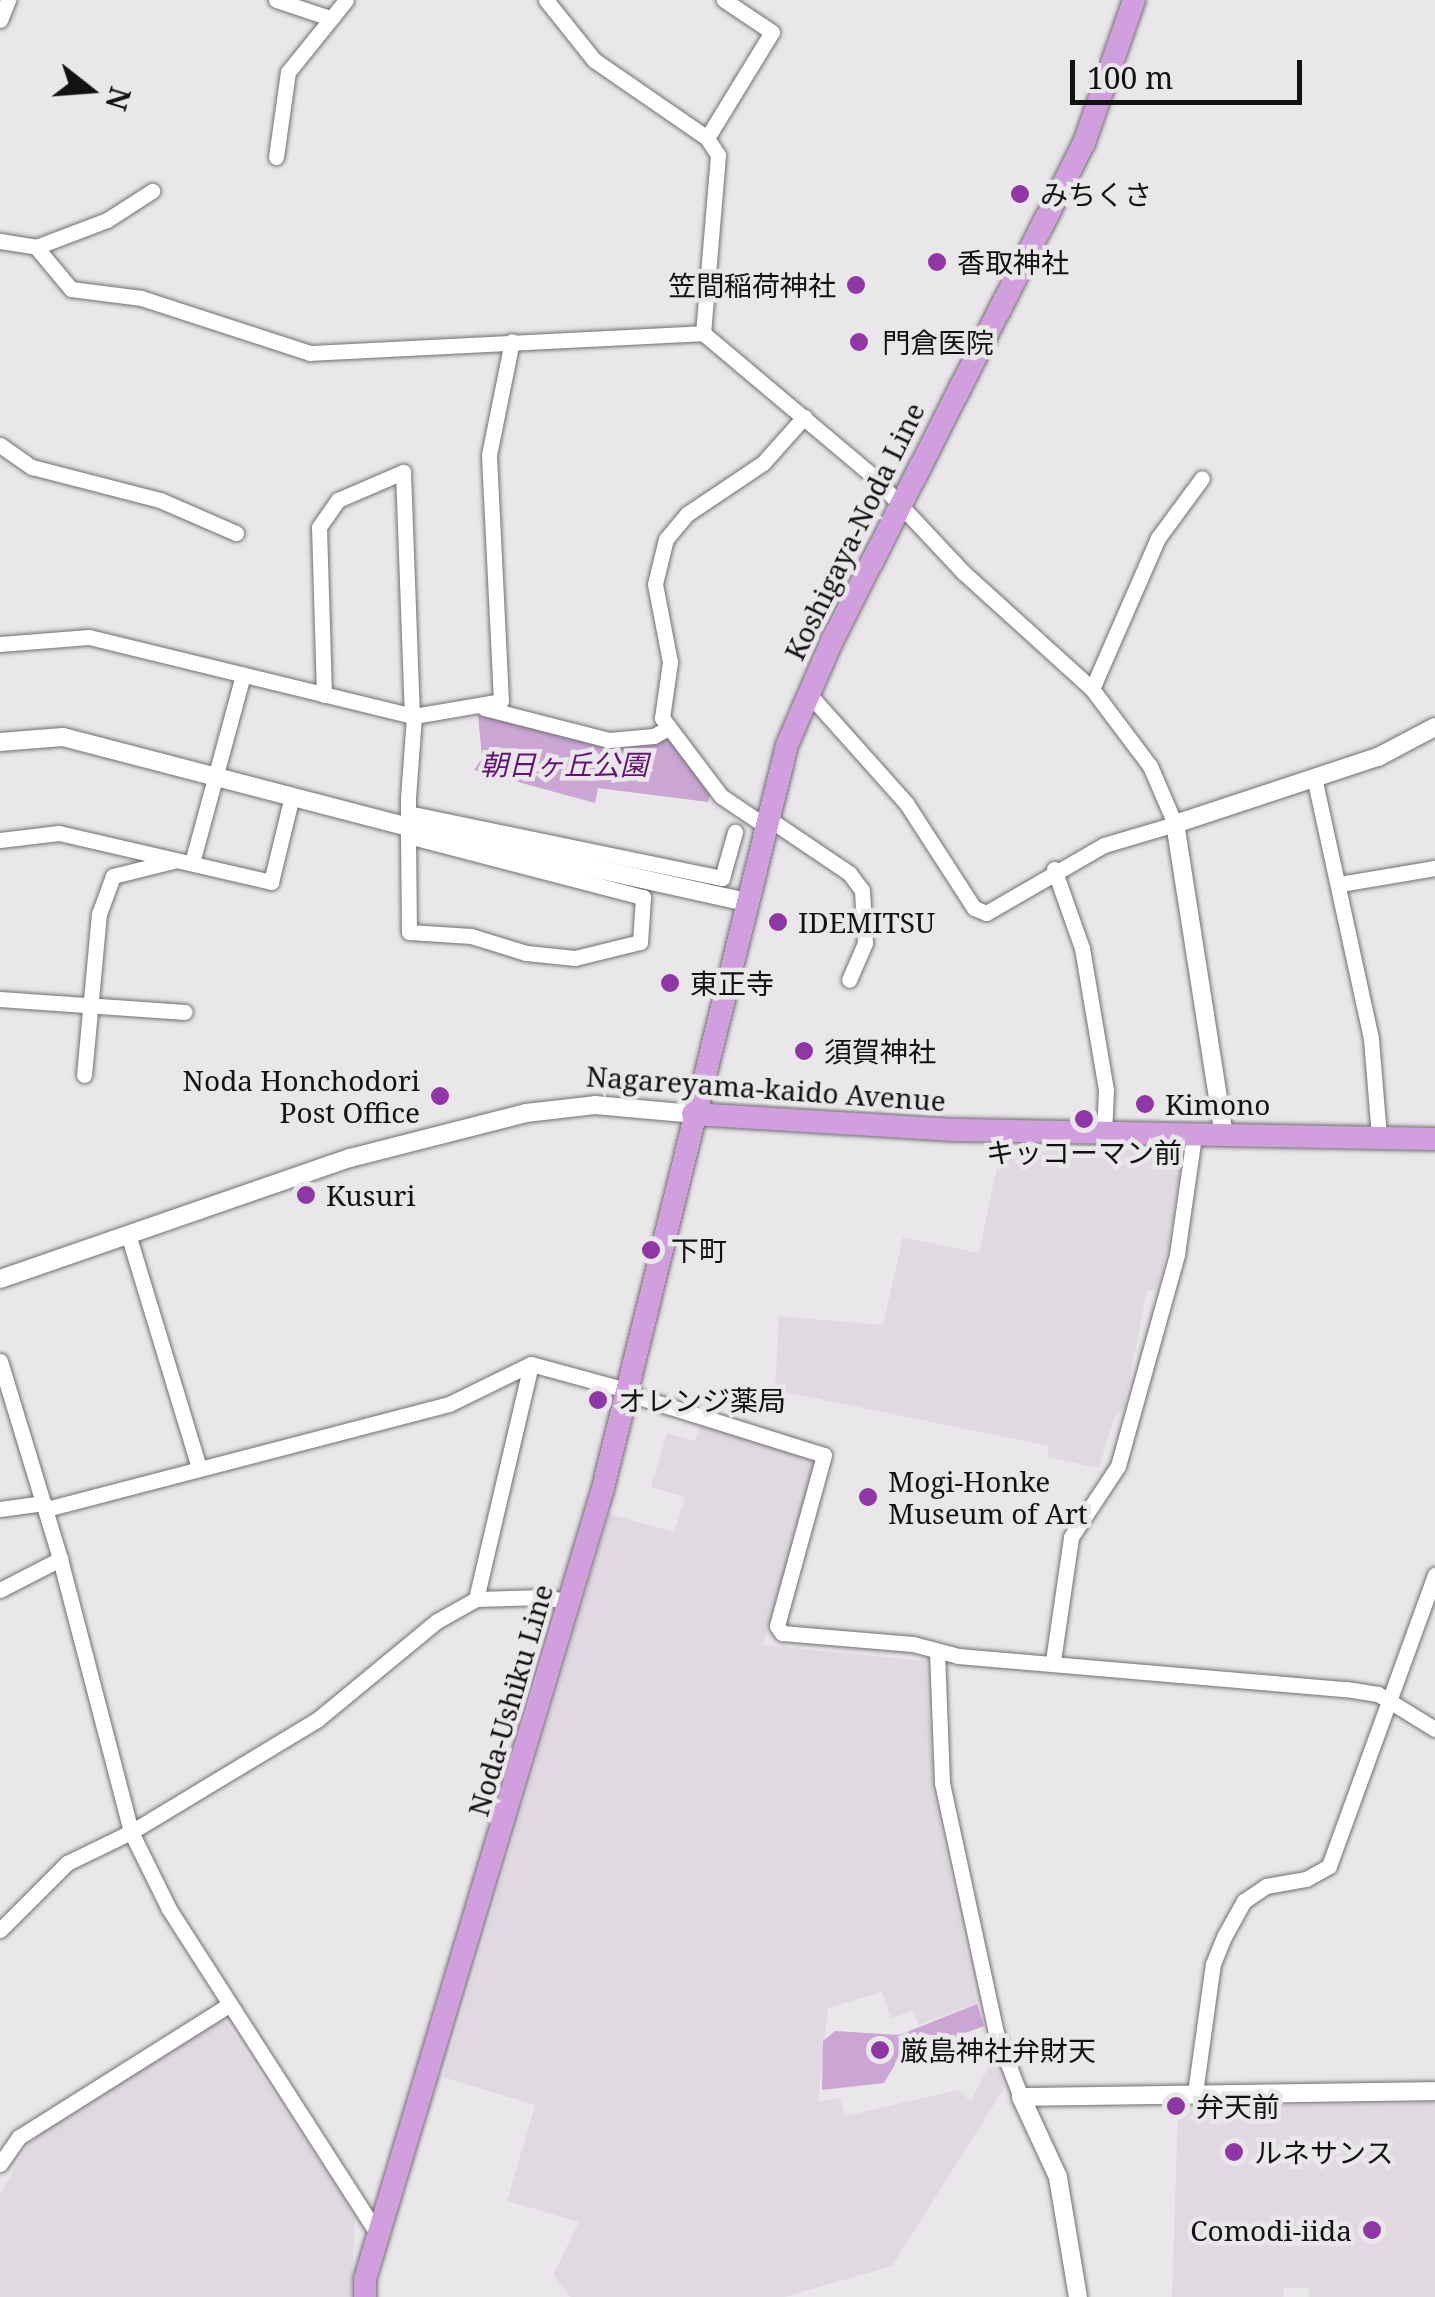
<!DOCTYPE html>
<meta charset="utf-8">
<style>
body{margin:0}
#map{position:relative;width:1435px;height:2297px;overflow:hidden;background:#eae7ea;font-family:"Noto Serif","Noto Sans JP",serif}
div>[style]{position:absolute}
.built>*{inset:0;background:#e0d9e2}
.green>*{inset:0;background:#cba5d4}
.roads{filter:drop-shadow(0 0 2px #726f72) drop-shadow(0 0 2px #726f72)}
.minor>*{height:15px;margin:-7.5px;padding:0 7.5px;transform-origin:7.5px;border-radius:7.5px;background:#fff}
.tertiary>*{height:18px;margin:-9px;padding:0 9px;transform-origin:9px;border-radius:9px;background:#fff}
.primary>*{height:22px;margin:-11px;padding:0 11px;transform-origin:11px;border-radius:11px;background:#d19fdd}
.dots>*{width:28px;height:28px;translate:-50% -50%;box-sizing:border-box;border:5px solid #eae7ea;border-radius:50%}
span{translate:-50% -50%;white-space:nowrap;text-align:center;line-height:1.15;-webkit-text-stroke:9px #eae7ea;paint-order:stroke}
.poi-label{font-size:28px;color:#131213}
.left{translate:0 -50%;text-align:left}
.right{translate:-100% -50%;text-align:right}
.street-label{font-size:28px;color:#131213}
.park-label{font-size:28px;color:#611272;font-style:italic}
.north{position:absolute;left:40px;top:40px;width:100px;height:100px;-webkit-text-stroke:8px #eae7ea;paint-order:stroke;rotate:107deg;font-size:28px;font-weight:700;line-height:40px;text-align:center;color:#131213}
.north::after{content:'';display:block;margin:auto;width:35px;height:45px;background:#131213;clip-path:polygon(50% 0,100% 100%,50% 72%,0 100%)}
.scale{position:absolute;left:1070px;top:60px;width:232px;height:45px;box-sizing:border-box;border:5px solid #131213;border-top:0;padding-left:12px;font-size:30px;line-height:35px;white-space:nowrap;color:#131213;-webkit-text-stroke:8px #eae7ea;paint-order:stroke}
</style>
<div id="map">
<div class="built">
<div style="clip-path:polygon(1001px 1147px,1175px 1151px,1182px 1161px,1167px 1250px,1156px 1290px,1147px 1290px,1124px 1408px,1114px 1418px,1099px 1468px,1047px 1457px,1049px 1446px,775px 1390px,779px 1316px,883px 1325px,903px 1237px,979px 1253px)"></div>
<div style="clip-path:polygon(701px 1425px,810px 1456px,815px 1463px,763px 1645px,926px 1661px,933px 1791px,977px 2003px,919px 2025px,913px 2011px,891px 2018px,882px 1992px,828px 2008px,818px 2102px,840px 2098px,845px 2116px,958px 2090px,971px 2101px,993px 2058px,1005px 2087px,892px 2266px,784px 2297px,571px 2297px,553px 2275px,579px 2222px,507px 2201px,535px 2105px,443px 2077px,609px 1514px,674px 1532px,685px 1497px,651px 1487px,667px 1433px,695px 1441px)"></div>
<div style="clip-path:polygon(220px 2014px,345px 2200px,355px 2222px,351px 2297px,0 2297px,0 2194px,29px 2144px,80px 2100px)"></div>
<div style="clip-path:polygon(1435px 2103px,1435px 2297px,1309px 2297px,1309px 2288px,1284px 2288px,1283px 2297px,1172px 2297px,1178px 2107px)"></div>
</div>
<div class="green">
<div style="clip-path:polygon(478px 715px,606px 746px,669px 739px,710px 795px,708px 802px,598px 788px,595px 803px,474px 770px,482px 758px)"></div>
<div style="clip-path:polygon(977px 2004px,984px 2026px,899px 2058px,884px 2083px,822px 2090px,823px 2041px,835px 2031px,899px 2035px)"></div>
</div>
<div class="roads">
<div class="minor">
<div style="left:276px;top:0;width:54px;rotate:18.4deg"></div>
<div style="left:546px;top:0;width:77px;rotate:51.3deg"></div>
<div style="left:594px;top:60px;width:137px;rotate:34.6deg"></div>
<div style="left:707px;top:138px;width:20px;rotate:57deg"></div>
<div style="left:718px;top:155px;width:179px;rotate:94.8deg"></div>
<div style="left:0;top:20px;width:22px;rotate:-68deg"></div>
<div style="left:707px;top:138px;width:124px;rotate:-58.5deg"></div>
<div style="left:772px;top:32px;width:58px;rotate:-146.3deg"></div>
<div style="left:276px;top:157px;width:86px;rotate:-82deg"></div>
<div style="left:288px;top:72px;width:92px;rotate:-51.1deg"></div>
<div style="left:0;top:241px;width:36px;rotate:9deg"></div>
<div style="left:36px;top:247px;width:55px;rotate:50.2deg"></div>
<div style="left:71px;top:289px;width:71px;rotate:7.3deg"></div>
<div style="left:141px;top:298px;width:178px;rotate:18deg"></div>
<div style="left:310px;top:353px;width:394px;rotate:-2.9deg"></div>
<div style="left:703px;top:333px;width:225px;rotate:40.1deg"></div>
<div style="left:875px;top:478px;width:129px;rotate:46.9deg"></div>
<div style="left:963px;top:572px;width:174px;rotate:42.2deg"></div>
<div style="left:1092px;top:689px;width:96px;rotate:53deg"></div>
<div style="left:1150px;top:766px;width:63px;rotate:66.7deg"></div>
<div style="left:1175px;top:824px;width:74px;rotate:163.5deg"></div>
<div style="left:1104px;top:845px;width:136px;rotate:150deg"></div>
<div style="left:986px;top:913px;width:13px;rotate:-157deg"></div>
<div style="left:974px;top:908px;width:125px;rotate:-122.9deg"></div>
<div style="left:906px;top:803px;width:149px;rotate:-131.7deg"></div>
<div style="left:36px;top:247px;width:76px;rotate:-20.8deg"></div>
<div style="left:107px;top:220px;width:54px;rotate:-32.8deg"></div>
<div style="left:0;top:445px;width:39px;rotate:35deg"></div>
<div style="left:32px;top:467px;width:132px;rotate:14.5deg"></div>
<div style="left:160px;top:500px;width:83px;rotate:23.5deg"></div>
<div style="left:0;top:644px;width:89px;rotate:-4.5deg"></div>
<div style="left:89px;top:637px;width:334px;rotate:13.7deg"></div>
<div style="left:414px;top:716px;width:88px;rotate:-9.8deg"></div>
<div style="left:501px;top:701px;width:246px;rotate:-92.8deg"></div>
<div style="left:489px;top:455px;width:116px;rotate:-78.6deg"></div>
<div style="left:1092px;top:689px;width:165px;rotate:-66.4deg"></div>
<div style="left:1158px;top:538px;width:74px;rotate:-53.7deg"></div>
<div style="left:324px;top:695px;width:168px;rotate:-91.7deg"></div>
<div style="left:319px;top:527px;width:33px;rotate:-55deg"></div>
<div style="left:338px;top:500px;width:71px;rotate:-23.3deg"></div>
<div style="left:403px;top:472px;width:243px;rotate:87.9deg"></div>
<div style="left:484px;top:708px;width:129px;rotate:14.4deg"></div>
<div style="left:609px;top:740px;width:45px;rotate:-5.1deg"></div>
<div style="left:654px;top:736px;width:16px;rotate:-30deg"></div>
<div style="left:1314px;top:777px;width:268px;rotate:77.7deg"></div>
<div style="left:1371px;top:1039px;width:98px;rotate:85.3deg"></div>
<div style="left:408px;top:813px;width:321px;rotate:11.7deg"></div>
<div style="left:722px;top:878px;width:48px;rotate:-74.2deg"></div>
<div style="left:766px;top:817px;width:100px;rotate:34deg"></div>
<div style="left:849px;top:873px;width:21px;rotate:53deg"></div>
<div style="left:862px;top:890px;width:53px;rotate:86.8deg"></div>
<div style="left:865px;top:943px;width:40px;rotate:113.4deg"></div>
<div style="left:764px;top:825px;width:52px;rotate:-146deg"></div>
<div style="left:721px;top:796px;width:98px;rotate:-127.1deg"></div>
<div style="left:662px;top:718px;width:57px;rotate:-81.9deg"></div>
<div style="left:670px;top:662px;width:79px;rotate:-100.9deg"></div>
<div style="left:655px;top:584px;width:46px;rotate:-76.3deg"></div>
<div style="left:666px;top:539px;width:33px;rotate:-50deg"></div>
<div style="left:687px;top:514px;width:92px;rotate:-33.9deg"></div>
<div style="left:763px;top:463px;width:62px;rotate:-48.3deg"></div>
<div style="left:408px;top:836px;width:243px;rotate:14.6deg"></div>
<div style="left:643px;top:897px;width:45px;rotate:93.8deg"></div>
<div style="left:640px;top:942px;width:67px;rotate:166.2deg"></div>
<div style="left:575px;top:958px;width:49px;rotate:-174.2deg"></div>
<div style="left:526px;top:953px;width:58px;rotate:-162.8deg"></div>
<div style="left:471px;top:936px;width:62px;rotate:-176.3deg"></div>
<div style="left:409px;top:932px;width:96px;rotate:-90.6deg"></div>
<div style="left:408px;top:836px;width:38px;rotate:-90deg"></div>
<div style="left:408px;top:798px;width:82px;rotate:-85.8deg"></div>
<div style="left:0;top:840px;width:59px;rotate:-6.8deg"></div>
<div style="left:59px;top:833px;width:218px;rotate:13deg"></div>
<div style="left:271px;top:882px;width:89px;rotate:-76.3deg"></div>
<div style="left:193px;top:859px;width:191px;rotate:-74.8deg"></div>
<div style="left:1054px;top:869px;width:84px;rotate:70.5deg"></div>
<div style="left:1082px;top:948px;width:144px;rotate:80.4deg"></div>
<div style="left:1106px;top:1090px;width:44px;rotate:92.6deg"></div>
<div style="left:1340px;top:884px;width:96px;rotate:-9.6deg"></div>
<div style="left:0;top:999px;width:185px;rotate:4deg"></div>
<div style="left:84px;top:1075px;width:162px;rotate:-84.7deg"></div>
<div style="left:99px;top:914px;width:40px;rotate:-69.8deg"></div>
<div style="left:113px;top:876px;width:62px;rotate:-14deg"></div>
<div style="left:128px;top:1234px;width:241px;rotate:73.1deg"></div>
<div style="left:0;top:1361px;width:207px;rotate:73.1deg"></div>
<div style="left:60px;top:1559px;width:282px;rotate:75.4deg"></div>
<div style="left:131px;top:1832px;width:86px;rotate:63.7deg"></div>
<div style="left:169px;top:1909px;width:389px;rotate:57.3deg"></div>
<div style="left:626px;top:1393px;width:207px;rotate:17.4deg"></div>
<div style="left:824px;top:1455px;width:177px;rotate:105.4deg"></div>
<div style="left:777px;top:1626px;width:9px;rotate:54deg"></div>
<div style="left:782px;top:1633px;width:131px;rotate:4.8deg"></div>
<div style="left:913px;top:1644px;width:47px;rotate:14.9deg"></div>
<div style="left:958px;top:1656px;width:389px;rotate:4.9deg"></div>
<div style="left:1346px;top:1689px;width:32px;rotate:9deg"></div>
<div style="left:1378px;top:1694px;width:67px;rotate:31.6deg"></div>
<div style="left:0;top:1509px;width:44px;rotate:-7.8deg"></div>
<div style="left:46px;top:1509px;width:416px;rotate:-14.6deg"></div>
<div style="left:449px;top:1404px;width:91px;rotate:-26deg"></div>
<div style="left:531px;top:1364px;width:99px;rotate:15.2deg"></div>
<div style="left:0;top:1590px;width:68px;rotate:-27.3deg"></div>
<div style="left:476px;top:1599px;width:241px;rotate:-76.8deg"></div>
<div style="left:937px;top:1652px;width:131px;rotate:87.8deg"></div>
<div style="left:942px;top:1783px;width:256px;rotate:77.8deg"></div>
<div style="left:996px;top:2033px;width:69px;rotate:68.7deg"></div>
<div style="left:1053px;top:1661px;width:125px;rotate:-81.7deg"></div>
<div style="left:1071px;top:1537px;width:85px;rotate:-56.5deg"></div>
<div style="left:1118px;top:1466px;width:220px;rotate:-74.4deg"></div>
<div style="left:1177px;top:1254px;width:119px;rotate:-81.8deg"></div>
<div style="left:0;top:1930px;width:95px;rotate:-45deg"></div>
<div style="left:67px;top:1863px;width:71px;rotate:-25.8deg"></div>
<div style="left:131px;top:1832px;width:218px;rotate:-31.1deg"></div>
<div style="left:318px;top:1719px;width:154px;rotate:-39.5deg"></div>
<div style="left:437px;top:1621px;width:45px;rotate:-29.4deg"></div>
<div style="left:476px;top:1599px;width:67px;rotate:-1.7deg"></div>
<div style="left:543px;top:1597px;width:28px;rotate:10deg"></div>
<div style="left:1195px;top:2093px;width:130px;rotate:-82.1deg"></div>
<div style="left:1213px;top:1964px;width:31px;rotate:-68deg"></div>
<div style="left:1225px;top:1935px;width:39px;rotate:-61deg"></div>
<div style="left:1244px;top:1901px;width:27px;rotate:-34deg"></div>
<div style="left:1266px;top:1886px;width:41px;rotate:-9.9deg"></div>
<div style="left:1306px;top:1879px;width:26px;rotate:-29deg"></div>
<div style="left:1329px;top:1866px;width:310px;rotate:-70deg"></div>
<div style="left:0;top:2164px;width:33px;rotate:-55deg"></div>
<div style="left:19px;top:2137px;width:249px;rotate:-32.2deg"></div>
</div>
<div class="tertiary">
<div style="left:0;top:742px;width:63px;rotate:-4.5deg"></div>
<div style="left:63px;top:737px;width:357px;rotate:14.6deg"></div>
<div style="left:408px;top:827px;width:345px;rotate:12.5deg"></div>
<div style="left:1224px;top:1136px;width:316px;rotate:-98.9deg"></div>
<div style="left:1175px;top:824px;width:214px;rotate:-18.3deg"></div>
<div style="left:1378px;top:757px;width:64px;rotate:-27.8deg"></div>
<div style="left:0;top:1279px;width:370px;rotate:-19.1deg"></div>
<div style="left:350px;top:1158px;width:182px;rotate:-14.3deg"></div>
<div style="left:526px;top:1113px;width:69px;rotate:-6.6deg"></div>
<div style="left:595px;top:1105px;width:98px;rotate:5.2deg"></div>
<div style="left:1078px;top:2297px;width:122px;rotate:-99.5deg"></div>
<div style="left:1058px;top:2177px;width:88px;rotate:-114.8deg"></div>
<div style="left:1021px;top:2097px;width:414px;rotate:-0.8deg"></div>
</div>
<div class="primary">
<div style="left:693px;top:1114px;width:265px;rotate:3.5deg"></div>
<div style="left:958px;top:1130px;width:477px;rotate:1.1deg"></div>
<div style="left:365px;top:2297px;width:18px;rotate:-90deg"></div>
<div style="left:365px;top:2279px;width:826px;rotate:-73.25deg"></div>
<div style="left:603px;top:1488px;width:765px;rotate:-76.09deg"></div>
<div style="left:787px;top:745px;width:113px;rotate:-66.6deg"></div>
<div style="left:832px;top:641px;width:558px;rotate:-63.16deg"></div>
<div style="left:1084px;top:143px;width:151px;rotate:-70.7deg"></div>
</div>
</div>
<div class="dots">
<div style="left:1020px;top:194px;background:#8f37a4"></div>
<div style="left:937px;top:262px;background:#8f37a4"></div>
<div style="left:856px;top:285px;background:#8f37a4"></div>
<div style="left:859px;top:342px;background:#8f37a4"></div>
<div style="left:778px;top:922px;background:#8f37a4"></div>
<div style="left:670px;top:983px;background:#8f37a4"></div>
<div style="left:804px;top:1051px;background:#8f37a4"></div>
<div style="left:440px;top:1096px;background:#8f37a4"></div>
<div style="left:1145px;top:1104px;background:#8f37a4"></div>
<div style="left:1084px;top:1119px;background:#8f37a4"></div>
<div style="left:306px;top:1195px;background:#8f37a4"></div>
<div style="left:651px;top:1250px;background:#8f37a4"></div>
<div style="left:598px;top:1400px;background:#8f37a4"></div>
<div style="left:868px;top:1497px;background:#8f37a4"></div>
<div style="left:880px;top:2050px;background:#8f37a4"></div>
<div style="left:1176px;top:2106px;background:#8f37a4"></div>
<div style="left:1234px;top:2152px;background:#8f37a4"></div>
<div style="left:1372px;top:2230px;background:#8f37a4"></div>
</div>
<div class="poi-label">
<span class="left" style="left:1040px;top:194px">みちくさ</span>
<span class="left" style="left:957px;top:262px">香取神社</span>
<span class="right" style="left:836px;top:285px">笠間稲荷神社</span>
<span class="left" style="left:882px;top:342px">門倉医院</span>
<span class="left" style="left:798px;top:922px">IDEMITSU</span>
<span class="left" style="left:690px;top:983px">東正寺</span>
<span class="left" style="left:824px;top:1051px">須賀神社</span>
<span class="right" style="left:420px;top:1096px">Noda Honchodori<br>Post Office</span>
<span class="left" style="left:1165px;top:1104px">Kimono</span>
<span style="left:1084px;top:1152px">キッコーマン前</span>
<span class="left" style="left:326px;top:1195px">Kusuri</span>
<span class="left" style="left:671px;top:1250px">下町</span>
<span class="left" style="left:618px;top:1400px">オレンジ薬局</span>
<span class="left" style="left:888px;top:1497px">Mogi-Honke<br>Museum of Art</span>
<span class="left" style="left:900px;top:2050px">厳島神社弁財天</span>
<span class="left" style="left:1196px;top:2106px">弁天前</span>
<span class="left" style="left:1254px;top:2152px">ルネサンス</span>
<span class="right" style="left:1352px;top:2230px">Comodi-iida</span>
</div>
<div class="street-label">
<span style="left:854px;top:531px;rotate:-64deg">Koshigaya-Noda Line</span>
<span style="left:766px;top:1088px;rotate:4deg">Nagareyama-kaido Avenue</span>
<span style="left:510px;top:1700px;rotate:-74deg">Noda-Ushiku Line</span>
</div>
<div class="park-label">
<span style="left:564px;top:764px">朝日ヶ丘公園</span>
</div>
<div class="north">N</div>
<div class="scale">100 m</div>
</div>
